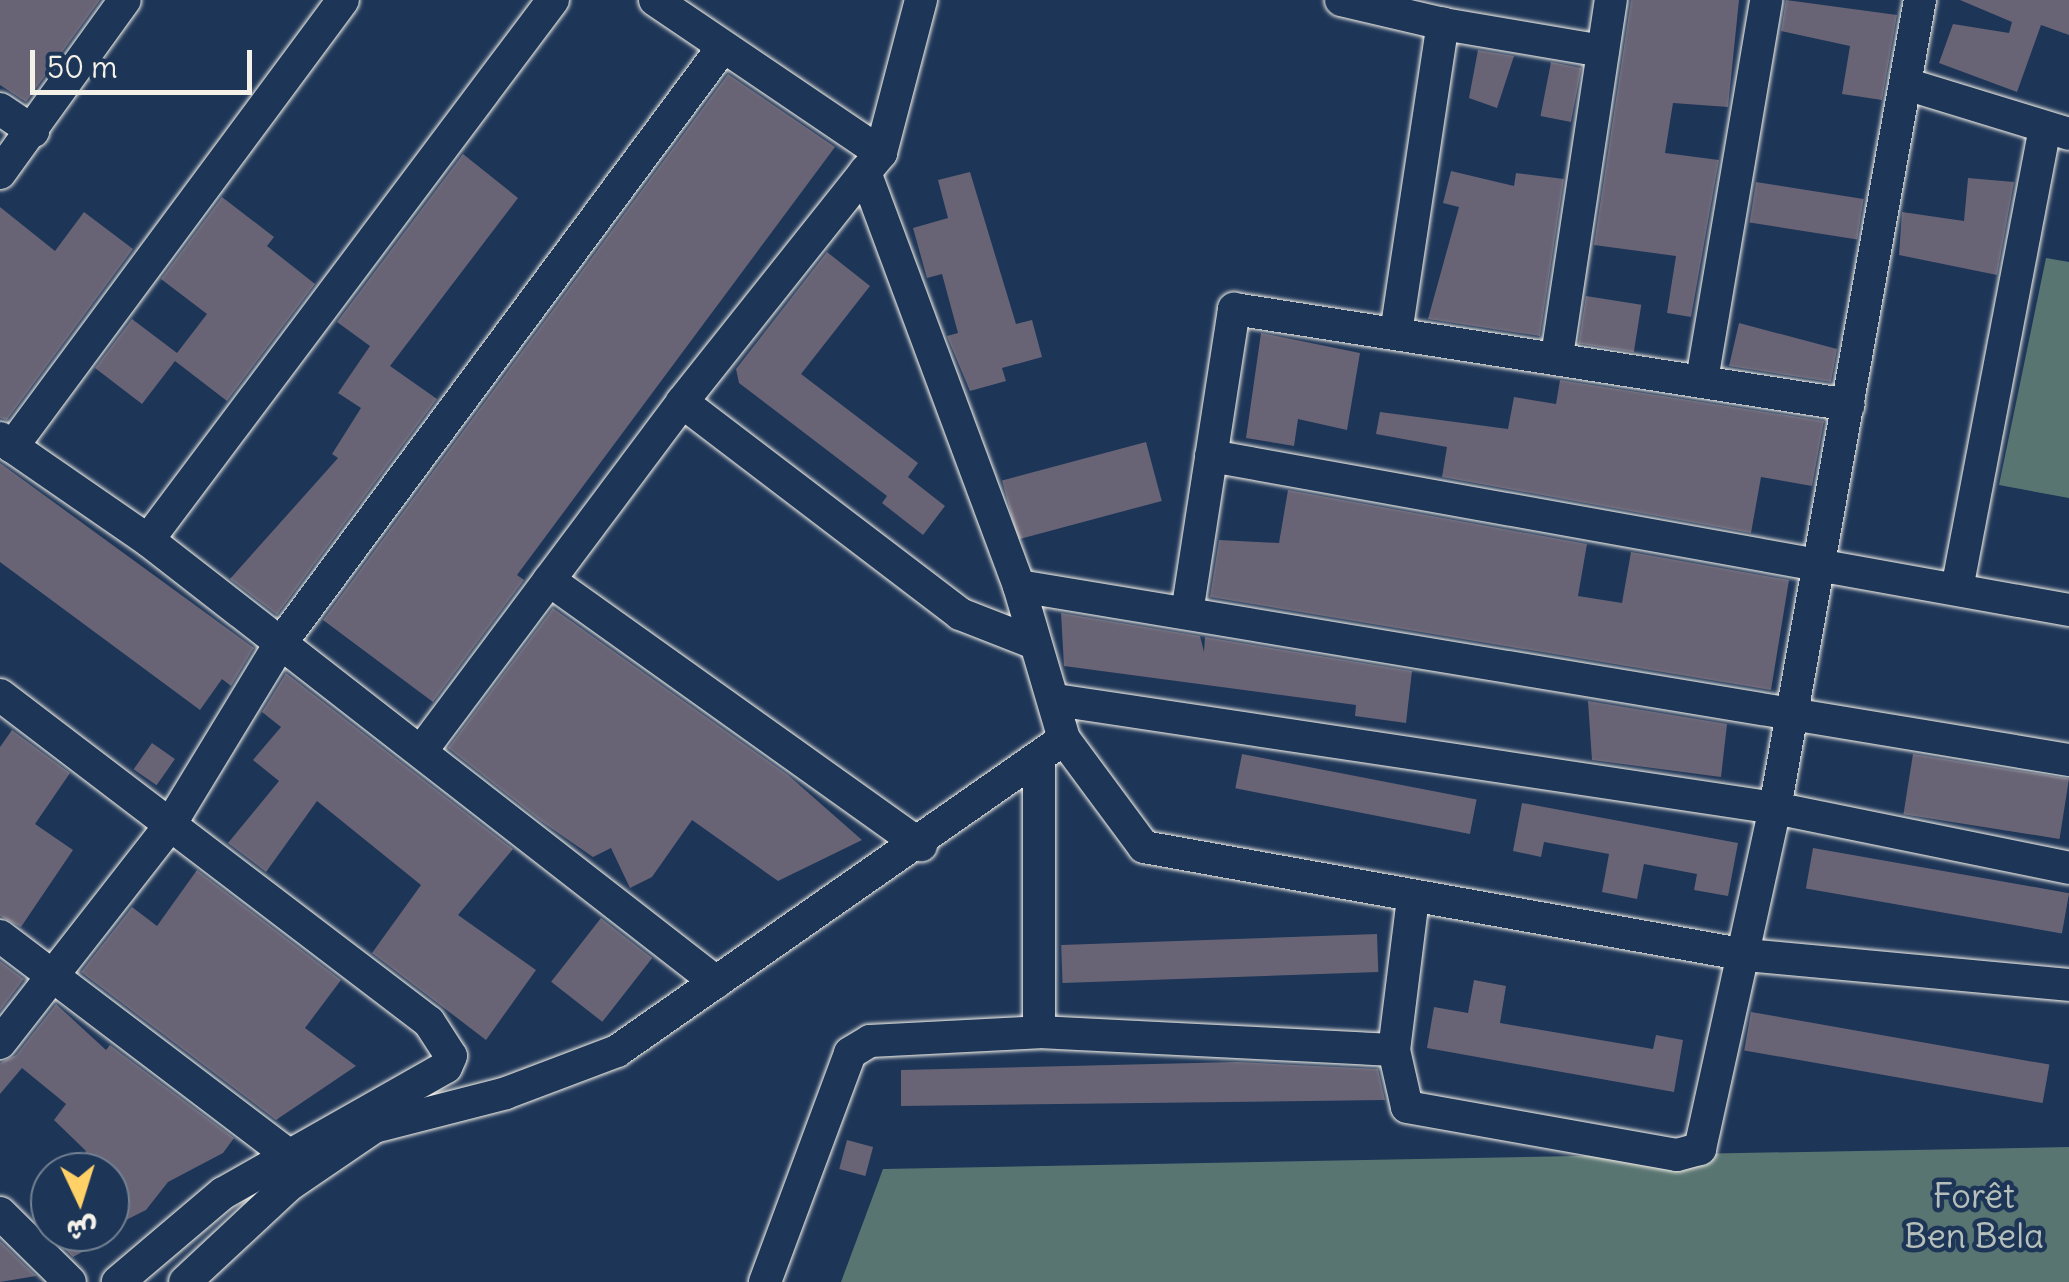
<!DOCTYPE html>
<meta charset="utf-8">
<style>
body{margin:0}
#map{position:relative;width:2069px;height:1282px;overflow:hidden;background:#1d3557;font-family:Delius,"Playpen Sans Arabic",sans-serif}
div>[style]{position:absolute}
.green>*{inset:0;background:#597572}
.building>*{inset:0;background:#686476;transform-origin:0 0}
.roads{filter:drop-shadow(0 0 2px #f4f1e8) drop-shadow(0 0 2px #f4f1e8)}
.minor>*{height:32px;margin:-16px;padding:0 16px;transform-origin:16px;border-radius:16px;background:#1d3557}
span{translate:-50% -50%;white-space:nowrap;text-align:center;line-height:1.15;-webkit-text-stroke:9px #1d3557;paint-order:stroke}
.park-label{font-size:35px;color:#b6bfb9}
.north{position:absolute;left:30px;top:1152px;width:100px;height:100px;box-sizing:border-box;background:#1d3557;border:2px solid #738091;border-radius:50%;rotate:176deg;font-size:28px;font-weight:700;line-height:40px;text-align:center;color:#f4f1e8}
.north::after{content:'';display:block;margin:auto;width:35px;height:45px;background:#ffd166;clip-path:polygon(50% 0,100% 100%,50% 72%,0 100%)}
.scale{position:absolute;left:30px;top:50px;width:222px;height:45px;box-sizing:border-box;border:5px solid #f4f1e8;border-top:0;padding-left:12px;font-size:30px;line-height:35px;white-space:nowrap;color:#f4f1e8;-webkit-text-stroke:8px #1d3557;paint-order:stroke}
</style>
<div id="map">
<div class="green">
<div style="clip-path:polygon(2046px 258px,2069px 262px,2069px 498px,1999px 485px)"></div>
<div style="clip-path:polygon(2069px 1147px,2069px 1282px,841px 1282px,883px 1169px)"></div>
</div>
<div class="building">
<div style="clip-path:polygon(0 0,100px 0,26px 102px,0 85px)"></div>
<div style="clip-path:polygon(1631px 0,1739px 0,1728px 107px,1673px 103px,1665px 153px,1719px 160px,1691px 317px,1667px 313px,1676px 256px,1594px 245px)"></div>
<div style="clip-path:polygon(1786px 0,1897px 15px,1882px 100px,1842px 94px,1850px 46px,1781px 31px)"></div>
<div style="clip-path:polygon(1960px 0,2069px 0,2069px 35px,2041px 25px,2017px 92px,1939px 63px,1953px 24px,2009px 33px,2012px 22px)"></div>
<div style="clip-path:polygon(1478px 50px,1514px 56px,1497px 108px,1469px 98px)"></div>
<div style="left:1551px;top:62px;width:31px;height:55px;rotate:11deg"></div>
<div style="clip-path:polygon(728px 74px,835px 147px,517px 575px,524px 580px,433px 702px,323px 620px)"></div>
<div style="clip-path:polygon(463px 154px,518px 198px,390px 366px,437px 399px,277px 615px,230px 579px,338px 458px,332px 454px,361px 408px,338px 393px,370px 346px,337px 322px)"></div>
<div style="clip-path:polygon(1451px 171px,1514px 186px,1516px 173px,1564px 179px,1540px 336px,1428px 319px,1459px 207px,1443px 203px)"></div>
<div style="clip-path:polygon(970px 172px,1016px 324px,1032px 320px,1042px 357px,1002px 368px,1006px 381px,970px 391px,947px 336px,958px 333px,942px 274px,927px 278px,913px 228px,948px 218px,938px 180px)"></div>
<div style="clip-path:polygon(1968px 178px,2014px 182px,1997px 275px,1899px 255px,1902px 212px,1964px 221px)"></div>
<div style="left:1756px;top:182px;width:109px;height:41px;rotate:9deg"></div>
<div style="clip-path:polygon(222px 197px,274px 237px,267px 246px,315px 284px,227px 401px,175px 361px,142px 404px,95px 368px,132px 319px,177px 353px,207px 314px,161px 279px)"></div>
<div style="clip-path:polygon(0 207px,55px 251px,84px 212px,133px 249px,7px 420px,0 418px)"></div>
<div style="clip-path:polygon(827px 252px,870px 286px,801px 374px,918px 463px,908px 477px,945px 506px,923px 535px,882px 503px,887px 496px,739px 383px,736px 369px)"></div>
<div style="left:1586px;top:296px;width:56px;height:48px;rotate:9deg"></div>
<div style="clip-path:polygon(1739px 323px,1837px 349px,1831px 382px,1729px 366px)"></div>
<div style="clip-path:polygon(1261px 333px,1360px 353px,1347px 430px,1298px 419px,1294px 446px,1246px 438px)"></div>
<div style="clip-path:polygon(1560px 380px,1824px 421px,1812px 486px,1761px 477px,1751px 533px,1442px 477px,1447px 447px,1376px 434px,1380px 412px,1508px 429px,1514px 397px,1556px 404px)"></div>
<div style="left:1146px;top:442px;width:61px;height:149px;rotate:75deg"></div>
<div style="clip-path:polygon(0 463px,254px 648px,231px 686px,222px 679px,200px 710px,0 562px)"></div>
<div style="clip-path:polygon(1288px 490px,1587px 544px,1578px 596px,1622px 603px,1631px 552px,1789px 580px,1771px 690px,1210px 597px,1219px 540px,1279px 543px)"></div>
<div style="clip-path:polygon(553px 608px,788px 775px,862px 840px,778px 881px,692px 820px,652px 877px,630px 888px,611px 848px,593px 857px,541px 821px,448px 748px)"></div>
<div style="clip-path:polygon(1061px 613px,1200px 636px,1204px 652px,1205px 637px,1412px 671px,1406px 723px,1355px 716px,1356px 705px,1064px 666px)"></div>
<div style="clip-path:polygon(286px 673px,513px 849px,458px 915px,536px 970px,486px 1040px,372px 953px,421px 885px,317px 801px,266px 872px,228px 843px,279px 781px,253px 760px,281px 727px,262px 712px)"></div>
<div style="clip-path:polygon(1588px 701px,1727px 724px,1721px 777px,1592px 760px)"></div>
<div style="clip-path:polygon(12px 730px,70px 773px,35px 824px,73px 850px,21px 927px,0 916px,0 747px)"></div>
<div style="left:152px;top:743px;width:28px;height:32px;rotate:35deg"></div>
<div style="left:1242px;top:754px;width:239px;height:35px;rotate:11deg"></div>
<div style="left:1913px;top:754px;width:158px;height:61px;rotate:9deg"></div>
<div style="clip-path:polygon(1522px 803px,1738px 843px,1728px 896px,1694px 890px,1697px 874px,1644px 864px,1637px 899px,1602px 892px,1609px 854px,1544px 842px,1541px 857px,1513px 851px)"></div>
<div style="left:1813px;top:848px;width:260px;height:41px;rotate:10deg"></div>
<div style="clip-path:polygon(197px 870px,341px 980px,305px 1028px,356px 1066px,276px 1120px,81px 972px,132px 907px,157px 926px)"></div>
<div style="left:601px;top:918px;width:65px;height:81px;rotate:38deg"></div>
<div style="left:1377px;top:934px;width:38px;height:316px;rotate:88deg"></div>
<div style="clip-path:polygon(0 961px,24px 979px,0 1011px)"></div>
<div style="clip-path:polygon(1474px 980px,1506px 986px,1500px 1023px,1653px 1049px,1656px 1035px,1683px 1040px,1674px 1092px,1427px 1048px,1434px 1007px,1468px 1013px)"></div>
<div style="clip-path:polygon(56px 1004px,106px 1050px,110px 1045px,234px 1138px,223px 1153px,168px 1182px,146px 1210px,110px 1228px,110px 1172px,71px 1172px,86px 1151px,54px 1120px,66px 1104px,22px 1068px,0 1094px,0 1063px,16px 1055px)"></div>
<div style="left:1751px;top:1012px;width:303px;height:39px;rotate:10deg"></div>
<div style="clip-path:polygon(1237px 1062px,1378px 1069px,1385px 1100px,901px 1106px,901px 1070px)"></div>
<div style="left:847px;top:1140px;width:27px;height:30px;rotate:15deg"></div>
<div style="clip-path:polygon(50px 1193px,50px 1232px,119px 1232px,73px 1257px,34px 1218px)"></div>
<div style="clip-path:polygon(0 1241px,36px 1276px,0 1282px)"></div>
</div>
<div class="roads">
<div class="minor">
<div style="left:655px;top:0;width:273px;rotate:34.1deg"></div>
<div style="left:921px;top:0;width:158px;rotate:104.7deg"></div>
<div style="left:881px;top:153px;width:25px;rotate:130deg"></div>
<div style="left:865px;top:172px;width:442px;rotate:69.6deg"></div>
<div style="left:1019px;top:586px;width:159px;rotate:73.6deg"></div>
<div style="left:1064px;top:739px;width:134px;rotate:53.5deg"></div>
<div style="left:1144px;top:847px;width:612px;rotate:10.17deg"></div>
<div style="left:1746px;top:955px;width:324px;rotate:5.3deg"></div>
<div style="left:1341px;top:0;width:105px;rotate:13.2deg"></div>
<div style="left:1909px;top:85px;width:167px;rotate:17deg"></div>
<div style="left:0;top:109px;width:40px;rotate:34deg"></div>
<div style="left:0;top:173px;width:213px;rotate:-54.2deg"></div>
<div style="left:1396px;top:333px;width:313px;rotate:-81.4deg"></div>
<div style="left:1443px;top:24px;width:162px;rotate:9.6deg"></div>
<div style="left:1557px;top:356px;width:360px;rotate:-81.4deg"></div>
<div style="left:1702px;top:380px;width:385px;rotate:-80.4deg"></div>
<div style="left:682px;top:402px;width:350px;rotate:37.3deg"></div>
<div style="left:960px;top:614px;width:77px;rotate:21.3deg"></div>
<div style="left:0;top:438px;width:180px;rotate:34.6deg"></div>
<div style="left:148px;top:540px;width:720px;rotate:37.89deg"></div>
<div style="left:12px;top:447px;width:556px;rotate:-53.48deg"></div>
<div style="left:1211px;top:456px;width:872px;rotate:10.18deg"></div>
<div style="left:148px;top:540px;width:675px;rotate:-53.13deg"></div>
<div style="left:549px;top:580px;width:457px;rotate:35.5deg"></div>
<div style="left:1019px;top:586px;width:1064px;rotate:9.41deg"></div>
<div style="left:1957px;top:589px;width:469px;rotate:-79.2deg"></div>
<div style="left:1187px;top:613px;width:308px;rotate:-81.2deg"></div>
<div style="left:1234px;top:309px;width:622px;rotate:8.87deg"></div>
<div style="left:0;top:695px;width:539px;rotate:37.32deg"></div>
<div style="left:429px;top:1022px;width:40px;rotate:57.1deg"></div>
<div style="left:451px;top:1056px;width:12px;rotate:114deg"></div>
<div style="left:446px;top:1067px;width:256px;rotate:150.5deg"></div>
<div style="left:223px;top:1193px;width:138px;rotate:139.7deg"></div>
<div style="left:1056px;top:700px;width:727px;rotate:8.54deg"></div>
<div style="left:1775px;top:808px;width:300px;rotate:11.5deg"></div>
<div style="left:422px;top:750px;width:434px;rotate:-53.2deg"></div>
<div style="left:682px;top:402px;width:294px;rotate:-51.5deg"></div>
<div style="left:1413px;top:898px;width:153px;rotate:97.1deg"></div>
<div style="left:1394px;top:1050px;width:58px;rotate:77.2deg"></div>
<div style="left:1407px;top:1107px;width:274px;rotate:10.1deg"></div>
<div style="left:1677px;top:1155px;width:24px;rotate:-15deg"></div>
<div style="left:1700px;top:1149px;width:349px;rotate:-77.6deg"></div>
<div style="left:1775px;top:808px;width:821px;rotate:-79.83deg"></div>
<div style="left:0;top:936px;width:358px;rotate:37.2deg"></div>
<div style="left:1039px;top:1032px;width:271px;rotate:-90deg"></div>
<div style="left:0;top:1043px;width:273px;rotate:-52deg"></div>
<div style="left:168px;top:828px;width:212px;rotate:-58.7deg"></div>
<div style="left:278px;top:647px;width:742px;rotate:-53.44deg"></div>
<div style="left:0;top:1213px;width:98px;rotate:44.6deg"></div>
<div style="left:185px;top:1282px;width:142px;rotate:-43deg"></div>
<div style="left:289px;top:1185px;width:103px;rotate:-34.3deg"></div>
<div style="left:374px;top:1127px;width:136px;rotate:-14.4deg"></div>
<div style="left:506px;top:1093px;width:119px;rotate:-20.7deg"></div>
<div style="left:617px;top:1051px;width:545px;rotate:-34.91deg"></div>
<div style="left:765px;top:1282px;width:244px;rotate:-69.6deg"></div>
<div style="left:850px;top:1053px;width:23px;rotate:-31deg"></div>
<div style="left:870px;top:1041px;width:169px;rotate:-3deg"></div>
<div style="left:1039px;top:1032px;width:355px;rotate:2.9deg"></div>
</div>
</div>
<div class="park-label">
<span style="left:1974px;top:1215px">Forêt<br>Ben Bela</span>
</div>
<div class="north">ش</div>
<div class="scale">50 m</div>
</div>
